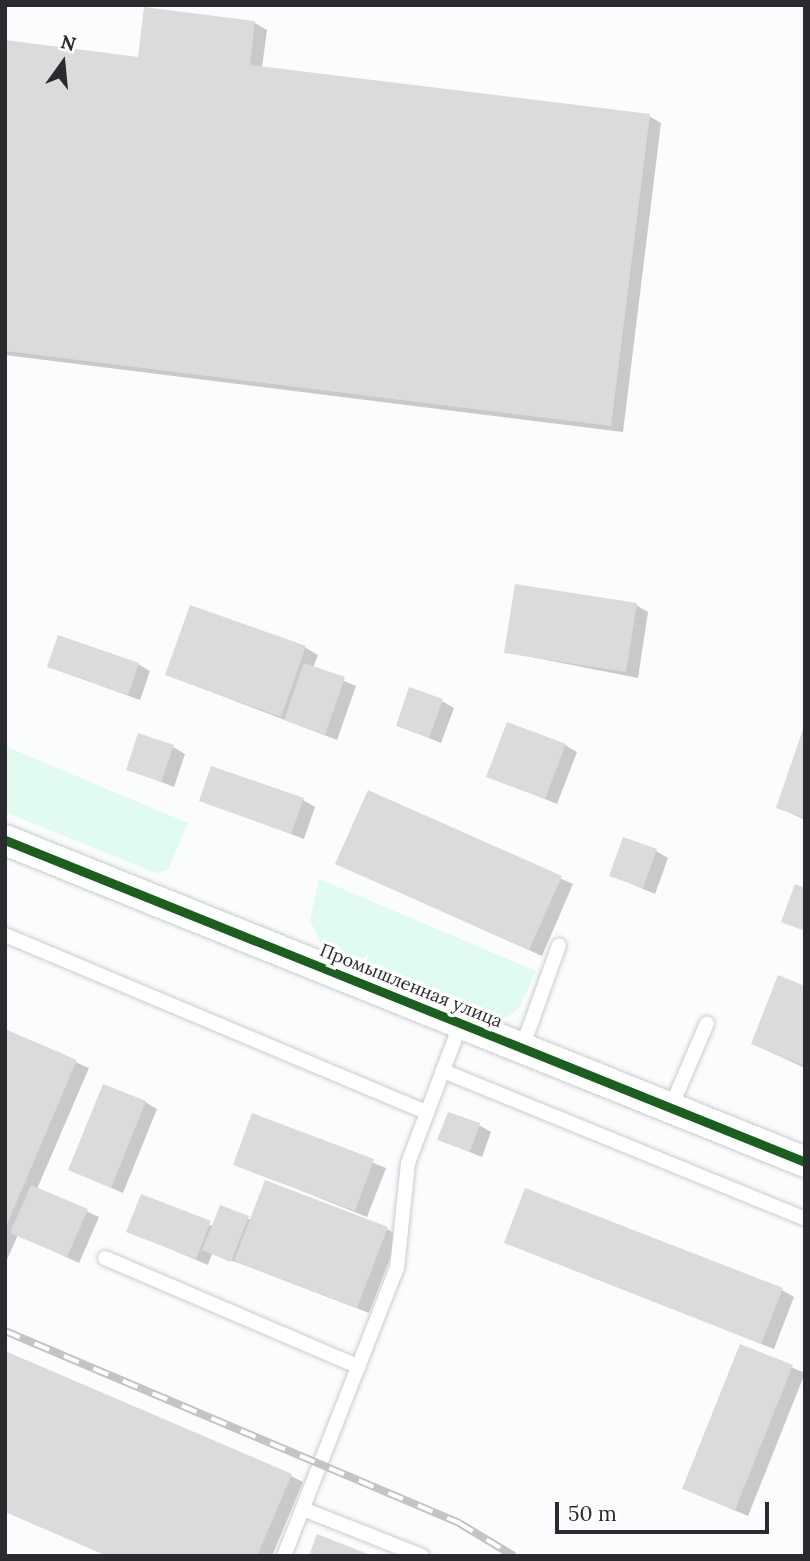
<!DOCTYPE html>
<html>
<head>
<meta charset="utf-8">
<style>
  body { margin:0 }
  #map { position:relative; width:810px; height:1561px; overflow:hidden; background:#fbfcfe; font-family:Lora,serif }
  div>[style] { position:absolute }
  .green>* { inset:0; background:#e1fbf0 }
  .shadow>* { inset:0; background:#0003 }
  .building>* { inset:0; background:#dcdadb }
  .roads { filter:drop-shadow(0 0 2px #cbccce) drop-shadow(0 0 2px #cbccce) }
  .lane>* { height:14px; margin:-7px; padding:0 7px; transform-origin:7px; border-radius:7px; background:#feffff }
  .street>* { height:30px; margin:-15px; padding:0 15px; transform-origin:15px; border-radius:15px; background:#feffff }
  .rail>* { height:8px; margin-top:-4px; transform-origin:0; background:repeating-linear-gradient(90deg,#fff 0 16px,#c4c4c4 0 32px); box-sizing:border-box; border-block:2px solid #c4c4c4 }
  .cycleway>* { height:9px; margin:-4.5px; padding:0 4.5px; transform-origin:4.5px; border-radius:4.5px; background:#1b5e20 }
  span { translate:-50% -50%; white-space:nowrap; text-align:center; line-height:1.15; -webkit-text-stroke:7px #fff; paint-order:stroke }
  .street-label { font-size:18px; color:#2a2b2e }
  .frame { position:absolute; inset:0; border:7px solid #2a2b2e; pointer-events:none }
  .north { position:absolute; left:28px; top:28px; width:70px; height:70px; -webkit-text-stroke:5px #fff; paint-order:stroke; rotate:15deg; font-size:19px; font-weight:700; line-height:28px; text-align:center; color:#2a2b2e }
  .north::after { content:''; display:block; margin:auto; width:24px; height:32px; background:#2a2b2e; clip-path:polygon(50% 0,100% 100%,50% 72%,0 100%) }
  .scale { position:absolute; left:555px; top:1502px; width:214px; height:32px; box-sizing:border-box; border:4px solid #2a2b2e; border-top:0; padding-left:9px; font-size:21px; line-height:24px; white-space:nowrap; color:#2a2b2e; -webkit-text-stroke:5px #fff; paint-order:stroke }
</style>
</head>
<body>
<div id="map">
  <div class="green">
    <i style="clip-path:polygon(5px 746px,188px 823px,168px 870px,156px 873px,5px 812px)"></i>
    <i style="clip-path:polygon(319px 879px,536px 971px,519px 1008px,506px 1018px,321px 944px,310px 920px)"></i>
  </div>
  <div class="shadow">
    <i style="clip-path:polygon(255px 23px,267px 30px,262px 68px,649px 116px,661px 123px,623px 432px,5px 355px,5px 42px,140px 59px)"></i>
    <i style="clip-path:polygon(636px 605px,648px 612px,638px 678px,506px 652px)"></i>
    <i style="clip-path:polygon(191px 608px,306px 648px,318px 655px,313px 668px,356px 686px,337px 740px,167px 675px)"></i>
    <i style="clip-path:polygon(138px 664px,150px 671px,140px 700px,49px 667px)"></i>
    <i style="clip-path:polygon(442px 701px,454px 708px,441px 743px,398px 725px)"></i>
    <i style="clip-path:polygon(805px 730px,805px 820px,778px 807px)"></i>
    <i style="clip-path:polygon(565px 745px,577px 752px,557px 804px,489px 776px)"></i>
    <i style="clip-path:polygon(173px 747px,185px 754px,174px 787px,128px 769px)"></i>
    <i style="clip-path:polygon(369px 793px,573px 884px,542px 956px,337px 864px)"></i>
    <i style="clip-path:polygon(201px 800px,303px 800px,315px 807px,304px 839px)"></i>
    <i style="clip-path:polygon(656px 851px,668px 858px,655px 894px,611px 875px)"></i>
    <i style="clip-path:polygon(805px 988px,805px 1068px,753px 1044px)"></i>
    <i style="clip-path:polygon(5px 1031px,89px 1068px,37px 1189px,99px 1217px,79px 1263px,18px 1235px,5px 1264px)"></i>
    <i style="clip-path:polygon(145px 1102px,157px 1109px,123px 1193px,71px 1170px)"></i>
    <i style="clip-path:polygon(253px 1115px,386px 1168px,367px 1217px,235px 1164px)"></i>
    <i style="clip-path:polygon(479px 1125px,491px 1132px,482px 1157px,440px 1140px)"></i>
    <i style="clip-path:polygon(221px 1207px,251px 1220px,387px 1229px,399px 1236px,369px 1313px,244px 1265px,212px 1254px,208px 1265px,128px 1231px,214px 1225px)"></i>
    <i style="clip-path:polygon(506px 1242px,782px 1290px,794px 1297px,774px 1349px)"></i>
    <i style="clip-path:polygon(741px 1346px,805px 1373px,748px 1516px,684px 1489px)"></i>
    <i style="clip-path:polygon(291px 1476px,303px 1482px,272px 1556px,111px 1556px)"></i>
  </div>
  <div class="building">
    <i style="clip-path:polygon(144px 7px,255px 21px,250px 65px,650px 114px,611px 426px,5px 351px,5px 40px,138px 57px)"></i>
    <i style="clip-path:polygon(515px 584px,637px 603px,626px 672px,504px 653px)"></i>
    <i style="clip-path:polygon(190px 605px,306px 646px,281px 717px,165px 675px)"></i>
    <i style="clip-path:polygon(58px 635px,139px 663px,128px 695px,47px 667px)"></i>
    <i style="clip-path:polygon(304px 663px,345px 677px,325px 735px,284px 720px)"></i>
    <i style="clip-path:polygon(409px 687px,443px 699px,429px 738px,396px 726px)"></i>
    <i style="clip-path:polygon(507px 722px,566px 744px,545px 799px,486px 777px)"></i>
    <i style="clip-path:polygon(804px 726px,805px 726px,805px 818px,776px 808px)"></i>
    <i style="clip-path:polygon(138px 733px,174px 745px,161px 782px,126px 770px)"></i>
    <i style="clip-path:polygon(211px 766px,304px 798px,291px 834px,199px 801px)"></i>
    <i style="clip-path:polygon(368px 790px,562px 876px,529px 950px,335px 864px)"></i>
    <i style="clip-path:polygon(623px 837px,657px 849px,643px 888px,609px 876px)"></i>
    <i style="clip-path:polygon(795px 884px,805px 888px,805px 931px,781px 922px)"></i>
    <i style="clip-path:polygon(778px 975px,805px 986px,805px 1066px,751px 1044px)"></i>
    <i style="clip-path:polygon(5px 1029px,77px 1060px,5px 1229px)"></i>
    <i style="clip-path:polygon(103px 1084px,146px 1101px,111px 1188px,68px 1170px)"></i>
    <i style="clip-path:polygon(448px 1112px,480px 1123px,470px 1152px,437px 1140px)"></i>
    <i style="clip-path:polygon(252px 1113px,374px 1159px,355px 1211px,233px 1165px)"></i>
    <i style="clip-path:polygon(265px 1180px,388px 1227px,357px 1308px,234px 1261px)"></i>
    <i style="clip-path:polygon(31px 1185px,88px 1209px,67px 1257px,10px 1233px)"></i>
    <i style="clip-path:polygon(525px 1188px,783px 1288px,761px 1344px,504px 1243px)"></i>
    <i style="clip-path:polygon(141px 1194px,211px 1221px,196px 1259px,126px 1232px)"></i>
    <i style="clip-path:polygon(220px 1205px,249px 1216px,231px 1262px,202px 1250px)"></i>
    <i style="clip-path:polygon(740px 1344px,793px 1365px,735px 1510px,682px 1489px)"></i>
    <i style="clip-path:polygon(5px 1351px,292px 1474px,257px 1556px,107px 1556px,5px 1512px)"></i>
    <i style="clip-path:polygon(317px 1534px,373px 1556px,309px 1556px)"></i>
  </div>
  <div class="roads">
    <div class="lane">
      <i style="left:5px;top:935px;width:458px;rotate:22.8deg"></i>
      <i style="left:522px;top:1048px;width:109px;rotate:-70.2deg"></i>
      <i style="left:443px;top:1071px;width:391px;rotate:22.2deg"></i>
      <i style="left:671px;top:1107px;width:91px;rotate:-66.8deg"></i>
      <i style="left:105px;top:1258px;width:276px;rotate:23.2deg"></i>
      <i style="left:303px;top:1509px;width:128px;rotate:21.6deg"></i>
      <i style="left:284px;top:1556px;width:309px;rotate:-68.6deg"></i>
      <i style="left:397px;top:1268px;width:106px;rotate:-84deg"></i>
      <i style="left:408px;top:1163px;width:150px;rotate:-69.3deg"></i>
    </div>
    <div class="street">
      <i style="left:5px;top:840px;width:862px;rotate:21.92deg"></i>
    </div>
  </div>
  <div class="rail">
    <i style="left:5px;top:1331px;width:493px;rotate:22.9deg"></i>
    <i style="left:459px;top:1523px;width:64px;rotate:31deg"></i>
  </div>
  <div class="cycleway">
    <i style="left:5px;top:840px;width:862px;rotate:21.92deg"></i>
  </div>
  <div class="street-label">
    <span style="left:411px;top:986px;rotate:22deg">Промышленная улица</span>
  </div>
  <div class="frame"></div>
  <div class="north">N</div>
  <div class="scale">50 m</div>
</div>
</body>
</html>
